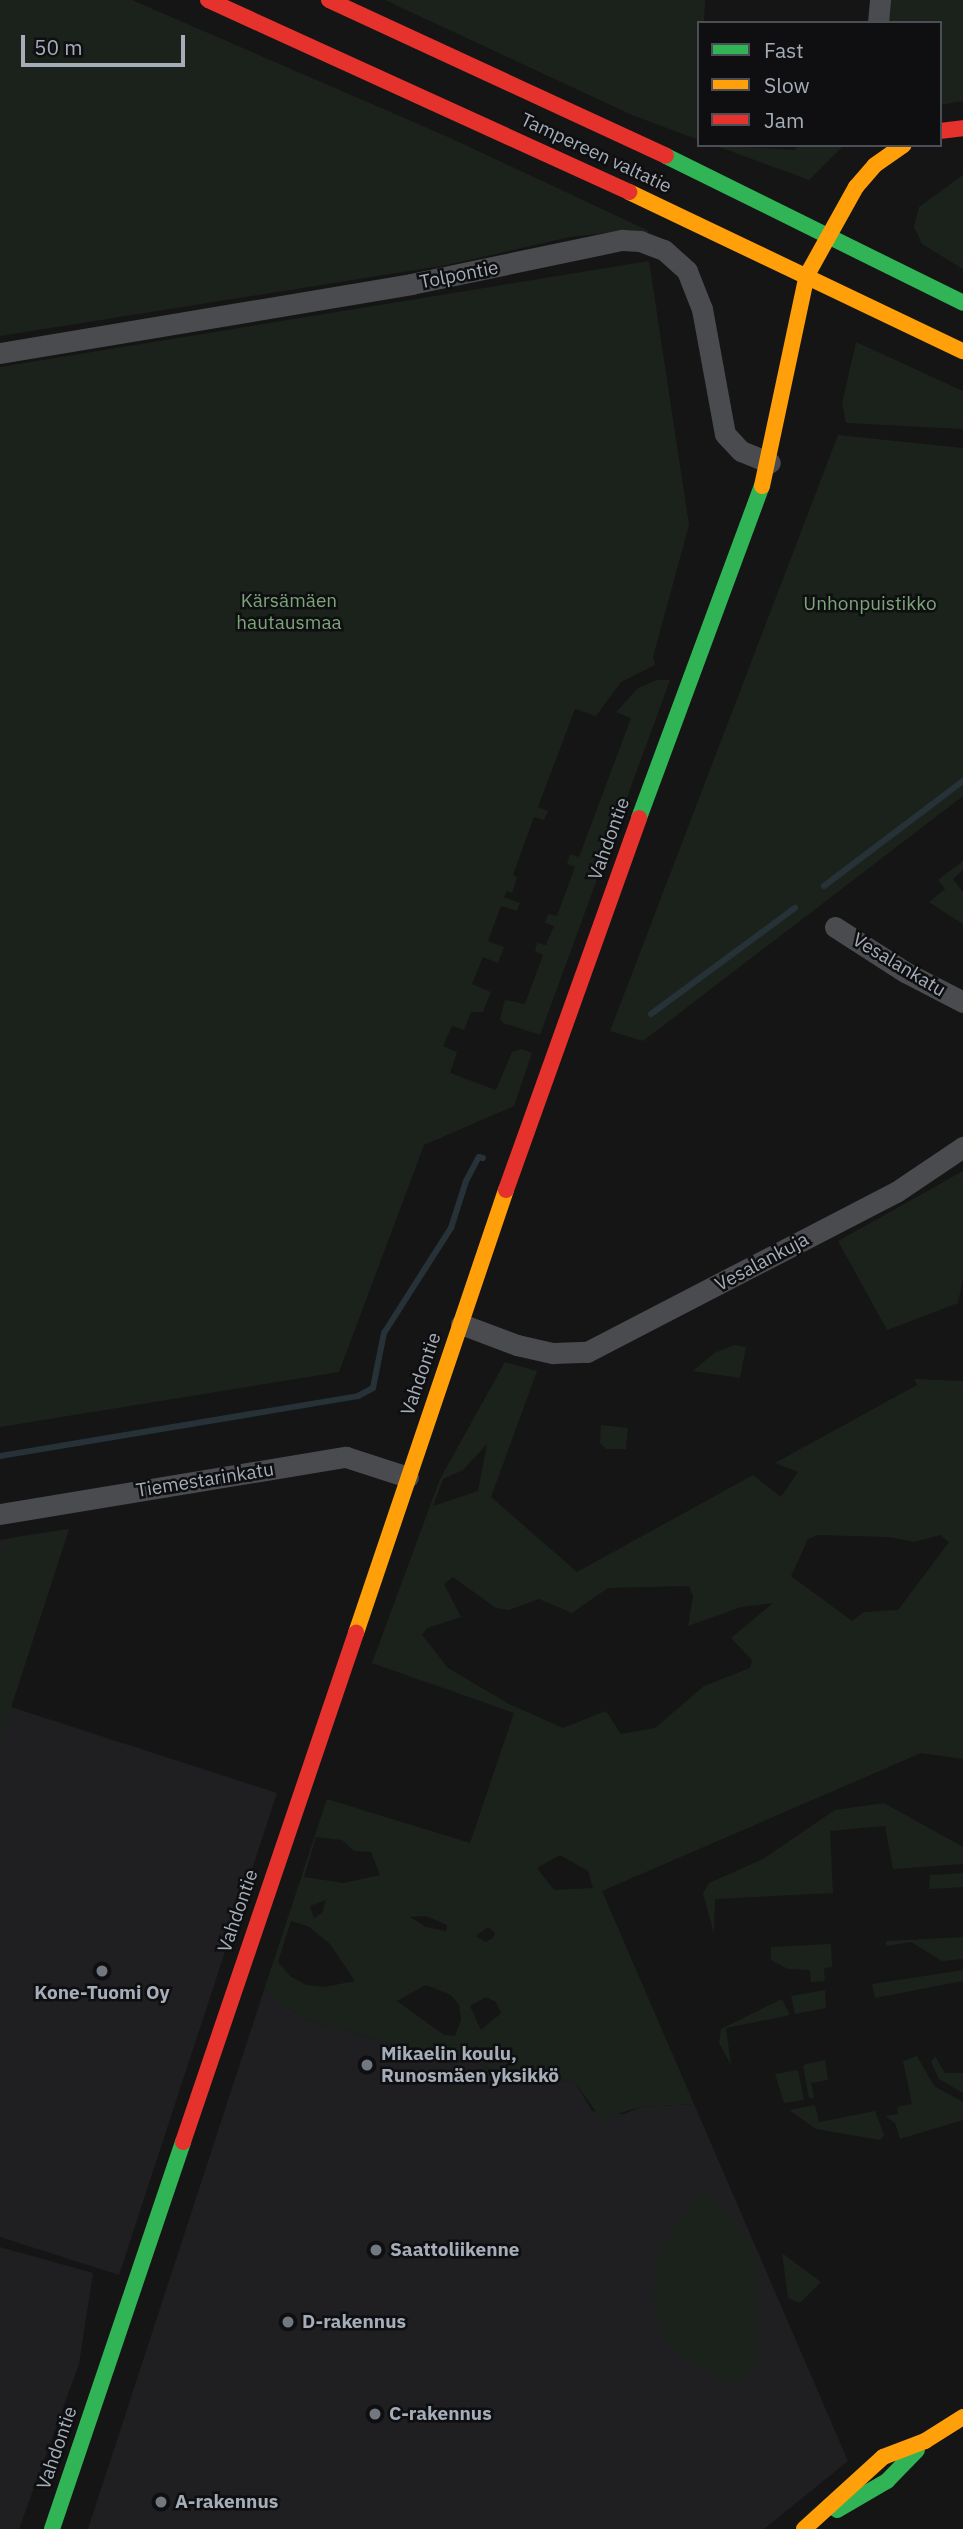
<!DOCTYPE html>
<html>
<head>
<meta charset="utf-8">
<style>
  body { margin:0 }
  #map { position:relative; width:963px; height:2529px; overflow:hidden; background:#151515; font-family:"IBM Plex Sans",sans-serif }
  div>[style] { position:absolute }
  .built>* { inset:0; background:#1f1f21 }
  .green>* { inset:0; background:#1b221b }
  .stream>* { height:6px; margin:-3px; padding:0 3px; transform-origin:3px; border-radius:3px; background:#273238 }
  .street>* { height:21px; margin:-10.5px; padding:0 10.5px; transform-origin:10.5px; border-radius:10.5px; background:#494b4e }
  .fast>* { height:16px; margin:-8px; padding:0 8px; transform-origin:8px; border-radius:8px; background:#30b455 }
  .slow>* { height:16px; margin:-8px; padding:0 8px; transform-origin:8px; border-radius:8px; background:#ff9f0a }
  .jam>* { height:16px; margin:-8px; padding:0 8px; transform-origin:8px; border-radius:8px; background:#e5322d }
  .dots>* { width:19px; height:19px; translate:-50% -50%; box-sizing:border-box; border:4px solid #0f0f11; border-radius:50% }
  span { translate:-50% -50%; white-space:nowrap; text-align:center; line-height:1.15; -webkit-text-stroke:5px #0f0f11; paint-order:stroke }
  .street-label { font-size:19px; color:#a4adb8 }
  .park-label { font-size:19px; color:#7ca579 }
  .poi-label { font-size:19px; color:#a4adb8; font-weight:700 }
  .left { translate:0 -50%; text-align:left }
  .legend { position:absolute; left:697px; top:21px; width:245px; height:126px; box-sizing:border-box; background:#0f0f11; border:2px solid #4b4e54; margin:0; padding:9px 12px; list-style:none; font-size:21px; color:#a4adb8 }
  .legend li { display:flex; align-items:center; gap:14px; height:35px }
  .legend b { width:35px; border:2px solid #4b4e54 }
  .scale { position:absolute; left:21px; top:35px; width:164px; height:32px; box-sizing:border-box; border:4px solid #a4adb8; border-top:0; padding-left:9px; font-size:21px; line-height:24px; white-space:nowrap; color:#a4adb8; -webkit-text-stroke:5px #0f0f11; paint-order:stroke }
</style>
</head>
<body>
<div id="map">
  <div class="built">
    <i style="clip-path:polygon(69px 1529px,11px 1707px,277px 1793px,119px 2275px,0 2237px,0 1540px)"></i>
    <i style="clip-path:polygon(264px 1990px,302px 2018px,450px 2061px,455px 2054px,503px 2074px,575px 2082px,592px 2111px,624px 2114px,640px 2107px,694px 2104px,848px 2461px,764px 2529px,88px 2529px)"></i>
    <i style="clip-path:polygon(0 2247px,93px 2273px,79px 2364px,19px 2529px,0 2529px)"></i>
  </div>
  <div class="green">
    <i style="clip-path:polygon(0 0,132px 0,448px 137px,649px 231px,646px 235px,623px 231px,570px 237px,447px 265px,0 336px)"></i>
    <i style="clip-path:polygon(385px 0,705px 0,704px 23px,699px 23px,699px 140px,632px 115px)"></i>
    <i style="clip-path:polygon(888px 0,963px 0,963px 101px,940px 105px,940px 23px,888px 23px)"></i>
    <i style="clip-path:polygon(714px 145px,794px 150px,801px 145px,844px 145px,809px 180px)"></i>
    <i style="clip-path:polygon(963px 175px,963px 269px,922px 244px,914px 227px,919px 207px)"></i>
    <i style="clip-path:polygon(649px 261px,689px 525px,653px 657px,655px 665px,621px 682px,596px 716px,575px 709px,538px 807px,548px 811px,544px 820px,534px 817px,513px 875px,517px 877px,512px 893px,507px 891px,504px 897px,520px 903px,517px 911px,501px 906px,488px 941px,504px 947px,498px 963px,483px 957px,472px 984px,491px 992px,483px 1012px,471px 1012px,464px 1030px,452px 1026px,443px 1046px,457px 1052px,450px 1073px,496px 1090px,512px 1052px,522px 1049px,532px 1053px,514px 1106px,424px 1145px,339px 1372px,0 1427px,0 367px)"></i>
    <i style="clip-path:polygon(856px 342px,963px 391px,963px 429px,846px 423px,842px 403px)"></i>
    <i style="clip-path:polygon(838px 435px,963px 448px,963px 796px,643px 1041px,610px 1031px)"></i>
    <i style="clip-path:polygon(657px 680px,670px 680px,540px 1035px,503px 1023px,500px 1019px,505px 1000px,525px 1004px,543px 955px,535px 951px,537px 943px,546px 945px,554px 926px,545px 923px,548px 914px,557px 916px,575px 867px,567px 864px,570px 854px,579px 857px,631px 718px,616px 712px,638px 688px)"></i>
    <i style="clip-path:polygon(963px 861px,963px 870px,953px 879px,963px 892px,963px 924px,929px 902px,945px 889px,938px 880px)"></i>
    <i style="clip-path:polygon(963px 1171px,963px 1278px,958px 1303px,887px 1330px,838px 1241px)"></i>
    <i style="clip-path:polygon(735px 1345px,746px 1347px,740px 1378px,693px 1371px,714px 1353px)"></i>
    <i style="clip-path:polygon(evenodd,505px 1362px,537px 1371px,491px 1497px,577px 1572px,753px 1475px,781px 1497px,798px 1472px,775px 1463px,917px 1385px,914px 1379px,963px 1381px,963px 1759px,921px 1753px,602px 1891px,694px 2104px,640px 2107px,601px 2119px,575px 2082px,503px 2074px,456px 2054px,450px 2061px,302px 2018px,264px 1990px,327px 1799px,470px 1843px,514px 1713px,372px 1663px,440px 1479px,505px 1362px,487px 1444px,478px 1491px,433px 1506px,443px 1479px,463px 1470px,487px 1444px,505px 1362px,818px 1535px,889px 1537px,914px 1542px,940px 1535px,949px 1542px,898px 1610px,864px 1612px,852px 1621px,791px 1576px,808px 1539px,818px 1535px,505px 1362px,453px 1577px,496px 1608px,509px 1610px,539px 1599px,572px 1613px,608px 1588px,689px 1586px,693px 1596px,688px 1626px,741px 1607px,773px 1603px,731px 1638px,752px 1660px,750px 1668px,704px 1686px,655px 1728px,621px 1734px,606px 1711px,563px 1728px,509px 1704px,448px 1668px,422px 1635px,427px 1628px,461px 1617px,444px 1584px,453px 1577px,505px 1362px,316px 1837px,342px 1840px,354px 1851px,371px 1852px,380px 1875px,344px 1883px,304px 1877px,316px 1837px,505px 1362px,560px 1855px,588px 1871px,593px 1888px,554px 1890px,537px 1868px,560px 1855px,505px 1362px,326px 1900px,322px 1913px,314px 1918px,310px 1906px,326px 1900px,505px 1362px,426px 1916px,447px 1925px,446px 1931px,426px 1927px,410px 1917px,426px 1916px,505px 1362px,291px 1921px,308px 1926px,330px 1944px,355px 1981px,324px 1987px,306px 1985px,290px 1976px,278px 1962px,291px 1921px,505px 1362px,488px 1927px,495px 1933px,492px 1939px,485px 1942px,476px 1936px,488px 1927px,505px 1362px,426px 1985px,451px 1995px,459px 2005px,461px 2020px,455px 2036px,444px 2035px,397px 2001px,426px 1985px,505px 1362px,486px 1997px,496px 2002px,501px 2013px,481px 2030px,470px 2006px,486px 1997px)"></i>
    <i style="clip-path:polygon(601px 1425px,628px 1428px,626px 1449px,606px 1449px,600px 1443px)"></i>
    <i style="clip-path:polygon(69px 1529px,11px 1707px,0 1742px,0 1560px,10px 1538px)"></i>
    <i style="clip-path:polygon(884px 1803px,963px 1847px,963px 1864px,893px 1869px,885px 1826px,830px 1831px,833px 1893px,715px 1899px,714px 1934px,703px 1893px,709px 1883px,763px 1859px,835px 1810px)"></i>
    <i style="clip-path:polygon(963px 1873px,963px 1887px,929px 1889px,930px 1875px)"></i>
    <i style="clip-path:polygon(963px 1937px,963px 1959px,942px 1961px,911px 1942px,886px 1946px,886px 1941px)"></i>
    <i style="clip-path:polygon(831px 1944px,832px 1967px,824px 1968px,825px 1981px,811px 1982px,810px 1970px,788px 1969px,771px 1960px,771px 1947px)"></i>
    <i style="clip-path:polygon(963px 1970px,963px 1981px,875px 1998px,872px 1984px)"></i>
    <i style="clip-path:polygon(825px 1990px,826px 2008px,795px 2014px,791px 1996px)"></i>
    <i style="clip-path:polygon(782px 1999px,790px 2015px,726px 2028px,731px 2065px,719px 2043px,721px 2029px)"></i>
    <i style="clip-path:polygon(917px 2056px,934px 2086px,963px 2102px,963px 2120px,900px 2139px,895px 2123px,885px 2116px,898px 2114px,897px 2107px,912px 2104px,903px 2061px)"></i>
    <i style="clip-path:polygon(935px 2056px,945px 2073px,963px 2073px,963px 2093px,939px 2079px,931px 2062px)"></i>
    <i style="clip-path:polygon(825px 2060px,828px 2080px,811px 2083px,814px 2098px,809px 2098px,803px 2065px)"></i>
    <i style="clip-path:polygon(798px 2070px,804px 2100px,784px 2103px,775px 2074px)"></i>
    <i style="clip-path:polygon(815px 2105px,819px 2122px,875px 2111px,884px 2135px,880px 2140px,816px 2129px,789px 2110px)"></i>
    <i style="clip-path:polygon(709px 2193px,747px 2238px,759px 2266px,757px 2370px,736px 2383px,719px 2378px,683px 2357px,665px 2338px,652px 2295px,657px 2264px,668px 2239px,699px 2195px)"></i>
    <i style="clip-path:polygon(782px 2253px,821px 2282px,800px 2303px,788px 2298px)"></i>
  </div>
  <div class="stream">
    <i style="left:824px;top:886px;width:174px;rotate:-37.1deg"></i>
    <i style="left:651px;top:1014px;width:179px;rotate:-36.4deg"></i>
    <i style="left:0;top:1456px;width:363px;rotate:-9.5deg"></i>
    <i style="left:358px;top:1396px;width:17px;rotate:-28deg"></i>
    <i style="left:373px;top:1388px;width:56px;rotate:-78.7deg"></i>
    <i style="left:384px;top:1333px;width:125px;rotate:-57.5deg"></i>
    <i style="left:451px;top:1228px;width:49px;rotate:-72.3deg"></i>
    <i style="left:466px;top:1181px;width:27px;rotate:-62deg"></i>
    <i style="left:479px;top:1157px;width:4px;rotate:14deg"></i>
  </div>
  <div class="street">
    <i style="left:878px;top:23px;width:23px;rotate:-85deg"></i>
    <i style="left:0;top:353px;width:417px;rotate:-9.5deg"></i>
    <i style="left:411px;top:284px;width:216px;rotate:-11.8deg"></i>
    <i style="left:622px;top:240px;width:18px;rotate:3deg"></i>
    <i style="left:640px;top:241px;width:26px;rotate:21deg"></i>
    <i style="left:664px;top:250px;width:31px;rotate:42deg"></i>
    <i style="left:687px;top:271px;width:41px;rotate:68.5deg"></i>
    <i style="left:702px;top:309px;width:127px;rotate:79.6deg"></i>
    <i style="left:725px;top:434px;width:23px;rotate:47deg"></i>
    <i style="left:741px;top:451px;width:31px;rotate:22deg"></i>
    <i style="left:835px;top:927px;width:83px;rotate:32.7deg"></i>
    <i style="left:905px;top:972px;width:65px;rotate:27.3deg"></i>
    <i style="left:461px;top:1324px;width:60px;rotate:20.6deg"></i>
    <i style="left:517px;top:1345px;width:37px;rotate:13deg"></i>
    <i style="left:553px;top:1353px;width:34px;rotate:-2deg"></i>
    <i style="left:587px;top:1352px;width:348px;rotate:-27.4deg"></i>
    <i style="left:896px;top:1192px;width:81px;rotate:-33.9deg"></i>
    <i style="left:0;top:1514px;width:351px;rotate:-9.4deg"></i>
    <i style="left:346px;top:1457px;width:65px;rotate:17.9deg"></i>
  </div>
  <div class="fast">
    <i style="left:666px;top:156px;width:331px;rotate:26.3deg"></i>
    <i style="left:639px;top:818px;width:354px;rotate:-69.7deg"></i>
    <i style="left:837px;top:2510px;width:58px;rotate:-30.1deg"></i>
    <i style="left:887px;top:2481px;width:43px;rotate:-45.9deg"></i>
    <i style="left:52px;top:2529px;width:409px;rotate:-71.3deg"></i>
  </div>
  <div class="slow">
    <i style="left:629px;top:192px;width:370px;rotate:25.5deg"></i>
    <i style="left:762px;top:486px;width:216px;rotate:-78deg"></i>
    <i style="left:807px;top:275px;width:101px;rotate:-60.9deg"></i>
    <i style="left:856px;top:187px;width:29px;rotate:-49deg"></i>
    <i style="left:875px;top:165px;width:35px;rotate:-35deg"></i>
    <i style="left:356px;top:1633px;width:468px;rotate:-71.3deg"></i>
    <i style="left:804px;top:2529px;width:107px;rotate:-42.3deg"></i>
    <i style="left:883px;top:2457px;width:45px;rotate:-20.9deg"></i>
    <i style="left:925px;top:2441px;width:45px;rotate:-32.3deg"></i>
  </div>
  <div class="jam">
    <i style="left:208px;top:0;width:463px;rotate:24.5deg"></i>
    <i style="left:329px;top:0;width:371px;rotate:24.8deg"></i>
    <i style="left:940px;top:131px;width:23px;rotate:-7deg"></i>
    <i style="left:506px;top:1190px;width:395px;rotate:-70.3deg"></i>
    <i style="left:183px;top:2142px;width:538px;rotate:-71.23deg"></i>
  </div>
  <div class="dots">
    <i style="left:102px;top:1971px;background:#72787f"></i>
    <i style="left:367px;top:2065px;background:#72787f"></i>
    <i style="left:376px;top:2250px;background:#72787f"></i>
    <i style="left:288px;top:2322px;background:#72787f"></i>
    <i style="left:375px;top:2414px;background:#72787f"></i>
    <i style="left:161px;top:2502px;background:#72787f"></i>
  </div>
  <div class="street-label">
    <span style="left:596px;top:153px;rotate:25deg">Tampereen valtatie</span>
    <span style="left:459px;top:275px;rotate:-11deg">Tolpontie</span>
    <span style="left:609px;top:839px;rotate:-70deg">Vahdontie</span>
    <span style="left:899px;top:965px;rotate:31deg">Vesalankatu</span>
    <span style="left:762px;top:1262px;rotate:-28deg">Vesalankuja</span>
    <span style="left:421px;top:1374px;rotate:-71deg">Vahdontie</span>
    <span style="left:205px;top:1480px;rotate:-9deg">Tiemestarinkatu</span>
    <span style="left:238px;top:1911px;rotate:-71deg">Vahdontie</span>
    <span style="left:57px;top:2448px;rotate:-71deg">Vahdontie</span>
  </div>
  <div class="park-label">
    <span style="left:289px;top:612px">Kärsämäen<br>hautausmaa</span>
    <span style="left:870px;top:604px">Unhonpuistikko</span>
  </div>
  <div class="poi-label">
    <span style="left:102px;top:1993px">Kone-Tuomi Oy</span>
    <span class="left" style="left:381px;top:2065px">Mikaelin koulu,<br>Runosmäen yksikkö</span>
    <span class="left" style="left:390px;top:2250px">Saattoliikenne</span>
    <span class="left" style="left:302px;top:2322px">D-rakennus</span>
    <span class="left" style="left:389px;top:2414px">C-rakennus</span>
    <span class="left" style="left:175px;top:2502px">A-rakennus</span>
  </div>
  <ul class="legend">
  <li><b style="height:9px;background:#30b455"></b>Fast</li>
  <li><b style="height:9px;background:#ff9f0a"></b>Slow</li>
  <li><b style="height:9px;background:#e5322d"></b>Jam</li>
  </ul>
  <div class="scale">50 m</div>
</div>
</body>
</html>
